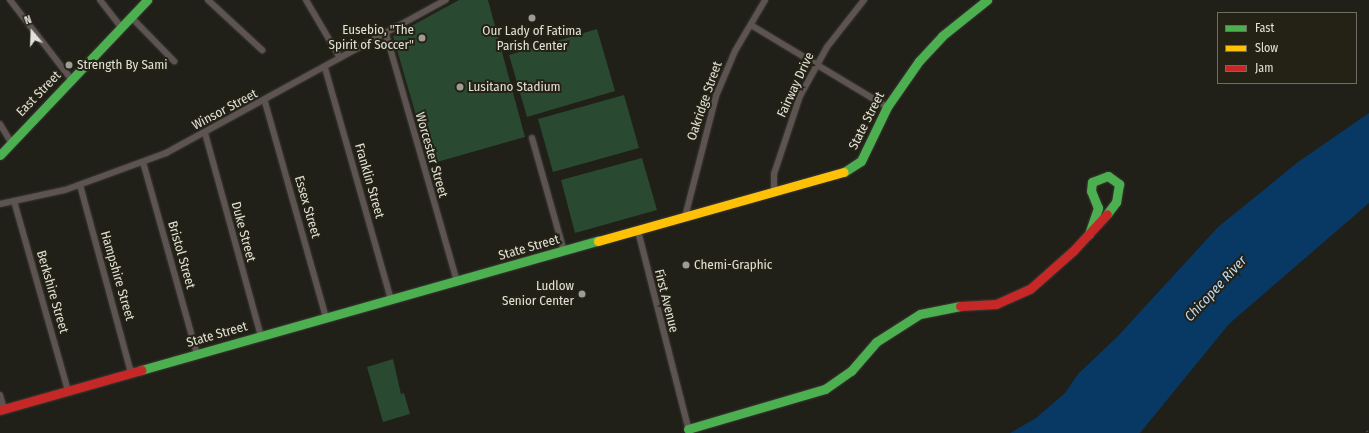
<!DOCTYPE html>
<html>
<head>
<meta charset="utf-8">
<style>
  body { margin:0 }
  #map { position:relative; width:1369px; height:433px; overflow:hidden; background:#201f18; font-family:"Fira Sans Condensed",sans-serif }
  div>[style] { position:absolute }
  .green>* { inset:0; background:#2a4931 }
  .water>* { inset:0; background:#083864 }
  .roads { filter:drop-shadow(0 0 1px #3a3934) drop-shadow(0 0 1px #3a3934) }
  .street>* { height:6px; margin:-3px; padding:0 3px; transform-origin:3px; border-radius:3px; background:#5d5351 }
  .fast>* { height:9px; margin:-4.5px; padding:0 4.5px; transform-origin:4.5px; border-radius:4.5px; background:#4caf50 }
  .slow>* { height:9px; margin:-4.5px; padding:0 4.5px; transform-origin:4.5px; border-radius:4.5px; background:#ffc107 }
  .jam>* { height:9px; margin:-4.5px; padding:0 4.5px; transform-origin:4.5px; border-radius:4.5px; background:#c62828 }
  .rail>* { height:3.5px; margin-top:-1.75px; transform-origin:0; background:repeating-linear-gradient(90deg,#242215 0 6px,#625c59 0 12px); box-sizing:border-box; border-block:1px solid #625c59 }
  .dots>* { width:11px; height:11px; translate:-50% -50%; box-sizing:border-box; border:2px solid #242215; border-radius:50% }
  span { translate:-50% -50%; white-space:nowrap; text-align:center; line-height:1.15; -webkit-text-stroke:4px #242215; paint-order:stroke }
  .poi-label { font-size:13px; color:#e2e1d8 }
  .right { translate:-100% -50%; text-align:right }
  .left { translate:0 -50%; text-align:left }
  .street-label { font-size:13px; color:#e2e1d8 }
  .water-label { font-size:14px; color:#bdd8f6; font-style:italic }
  .legend { position:absolute; left:1217px; top:12px; width:140px; height:72px; box-sizing:border-box; background:#242215; border:1px solid #706e63; margin:0; padding:5px 7px; list-style:none; font-size:12px; color:#e2e1d8 }
  .legend li { display:flex; align-items:center; gap:8px; height:20px }
  .legend b { width:20px; border:1px solid #706e63 }
  .north { position:absolute; left:12px; top:12px; width:40px; height:40px; -webkit-text-stroke:3px #242215; paint-order:stroke; rotate:341deg; font-size:11px; font-weight:700; line-height:16px; text-align:center; color:#e2e1d8 }
  .north::after { content:''; display:block; margin:auto; width:14px; height:18px; background:#e2e1d8; clip-path:polygon(50% 0,100% 100%,50% 72%,0 100%) }
</style>
</head>
<body>
<div id="map">
  <div class="green">
    <i style="clip-path:polygon(459px 0,488px 0,525px 137px,430px 164px,393px 36px)"></i>
    <i style="clip-path:polygon(597px 29px,615px 91px,527px 117px,509px 55px)"></i>
    <i style="clip-path:polygon(624px 95px,639px 148px,553px 172px,538px 119px)"></i>
    <i style="clip-path:polygon(642px 158px,657px 210px,575px 233px,561px 180px)"></i>
    <i style="clip-path:polygon(393px 359px,401px 394px,404px 393px,410px 414px,383px 422px,367px 367px)"></i>
  </div>
  <div class="water">
    <i style="clip-path:polygon(1369px 113px,1369px 203px,1229px 324px,1140px 433px,1010px 433px,1036px 418px,1065px 393px,1078px 374px,1118px 336px,1218px 227px,1298px 162px)"></i>
  </div>
  <div class="roads">
    <div class="street">
      <i style="left:10px;top:0;width:100px;rotate:52.3deg"></i>
      <i style="left:100px;top:0;width:34px;rotate:52deg"></i>
      <i style="left:208px;top:0;width:74px;rotate:42.8deg"></i>
      <i style="left:306px;top:0;width:67px;rotate:59.6deg"></i>
      <i style="left:131px;top:17px;width:62px;rotate:45.7deg"></i>
      <i style="left:751px;top:25px;width:159px;rotate:31.1deg"></i>
      <i style="left:386px;top:34px;width:257px;rotate:74deg"></i>
      <i style="left:325px;top:68px;width:241px;rotate:74.1deg"></i>
      <i style="left:265px;top:102px;width:224px;rotate:74.2deg"></i>
      <i style="left:0;top:124px;width:21px;rotate:59deg"></i>
      <i style="left:205px;top:133px;width:211px;rotate:74.6deg"></i>
      <i style="left:532px;top:138px;width:117px;rotate:74.2deg"></i>
      <i style="left:143px;top:162px;width:199px;rotate:74.3deg"></i>
      <i style="left:80px;top:185px;width:195px;rotate:74.8deg"></i>
      <i style="left:774px;top:190px;width:16px;rotate:-90deg"></i>
      <i style="left:774px;top:174px;width:82px;rotate:-71.6deg"></i>
      <i style="left:800px;top:96px;width:56px;rotate:-61.1deg"></i>
      <i style="left:827px;top:47px;width:60px;rotate:-51.8deg"></i>
      <i style="left:14px;top:201px;width:197px;rotate:74.1deg"></i>
      <i style="left:0;top:204px;width:66px;rotate:-12.2deg"></i>
      <i style="left:65px;top:190px;width:108px;rotate:-20.1deg"></i>
      <i style="left:166px;top:153px;width:319px;rotate:-28.7deg"></i>
      <i style="left:685px;top:217px;width:125px;rotate:-75.6deg"></i>
      <i style="left:716px;top:96px;width:49px;rotate:-67.1deg"></i>
      <i style="left:735px;top:51px;width:59px;rotate:-59.5deg"></i>
      <i style="left:638px;top:231px;width:206px;rotate:75.7deg"></i>
      <i style="left:0;top:395px;width:15px;rotate:74deg"></i>
    </div>
    <div class="fast">
      <i style="left:0;top:155px;width:214px;rotate:-46.5deg"></i>
      <i style="left:844px;top:172px;width:20px;rotate:-33deg"></i>
      <i style="left:861px;top:161px;width:60px;rotate:-64.3deg"></i>
      <i style="left:887px;top:107px;width:56px;rotate:-55.2deg"></i>
      <i style="left:919px;top:61px;width:34px;rotate:-47deg"></i>
      <i style="left:942px;top:36px;width:58px;rotate:-38.7deg"></i>
      <i style="left:1089px;top:234px;width:28px;rotate:-71deg"></i>
      <i style="left:1098px;top:208px;width:18px;rotate:-112deg"></i>
      <i style="left:1091px;top:191px;width:9px;rotate:-84deg"></i>
      <i style="left:1092px;top:182px;width:17px;rotate:-21deg"></i>
      <i style="left:1108px;top:176px;width:14px;rotate:36deg"></i>
      <i style="left:1119px;top:184px;width:18px;rotate:99deg"></i>
      <i style="left:1116px;top:202px;width:15px;rotate:127deg"></i>
      <i style="left:141px;top:370px;width:475px;rotate:-15.8deg"></i>
      <i style="left:688px;top:429px;width:143px;rotate:-16.3deg"></i>
      <i style="left:825px;top:389px;width:32px;rotate:-35deg"></i>
      <i style="left:851px;top:371px;width:38px;rotate:-49deg"></i>
      <i style="left:876px;top:342px;width:52px;rotate:-32.5deg"></i>
      <i style="left:920px;top:314px;width:41px;rotate:-11.3deg"></i>
    </div>
    <div class="slow">
      <i style="left:598px;top:241px;width:255px;rotate:-15.7deg"></i>
    </div>
    <div class="jam">
      <i style="left:960px;top:306px;width:36px;rotate:-3deg"></i>
      <i style="left:996px;top:304px;width:37px;rotate:-24deg"></i>
      <i style="left:1030px;top:289px;width:57px;rotate:-41.5deg"></i>
      <i style="left:1073px;top:251px;width:50px;rotate:-47.4deg"></i>
      <i style="left:0;top:410px;width:147px;rotate:-15.8deg"></i>
    </div>
  </div>
  <div class="rail">
    <i style="left:1367px;top:433px;width:2px;rotate:-27deg"></i>
  </div>
  <div class="dots">
    <i style="left:532px;top:18px;background:#9e9d95"></i>
    <i style="left:422px;top:38px;background:#9e9d95"></i>
    <i style="left:69px;top:65px;background:#9e9d95"></i>
    <i style="left:460px;top:87px;background:#9e9d95"></i>
    <i style="left:686px;top:265px;background:#9e9d95"></i>
    <i style="left:582px;top:294px;background:#9e9d95"></i>
  </div>
  <div class="poi-label">
    <span class="right" style="left:414px;top:38px">Eusebio, "The<br>Spirit of Soccer"</span>
    <span style="left:532px;top:39px">Our Lady of Fatima<br>Parish Center</span>
    <span class="left" style="left:77px;top:65px">Strength By Sami</span>
    <span class="left" style="left:468px;top:87px">Lusitano Stadium</span>
    <span class="left" style="left:694px;top:265px">Chemi-Graphic</span>
    <span class="right" style="left:574px;top:294px">Ludlow<br>Senior Center</span>
  </div>
  <div class="street-label">
    <span style="left:796px;top:85px;rotate:-65deg">Fairway Drive</span>
    <span style="left:39px;top:94px;rotate:-46deg">East Street</span>
    <span style="left:705px;top:101px;rotate:-71deg">Oakridge Street</span>
    <span style="left:225px;top:110px;rotate:-28deg">Winsor Street</span>
    <span style="left:867px;top:121px;rotate:-63deg">State Street</span>
    <span style="left:431px;top:155px;rotate:74deg">Worcester Street</span>
    <span style="left:369px;top:181px;rotate:74deg">Franklin Street</span>
    <span style="left:307px;top:207px;rotate:74deg">Essex Street</span>
    <span style="left:243px;top:232px;rotate:75deg">Duke Street</span>
    <span style="left:529px;top:248px;rotate:-16deg">State Street</span>
    <span style="left:181px;top:255px;rotate:74deg">Bristol Street</span>
    <span style="left:117px;top:276px;rotate:74deg">Hampshire Street</span>
    <span style="left:52px;top:292px;rotate:74deg">Berkshire Street</span>
    <span style="left:666px;top:301px;rotate:76deg">First Avenue</span>
    <span style="left:217px;top:335px;rotate:-16deg">State Street</span>
  </div>
  <div class="water-label">
    <span style="left:1216px;top:289px;rotate:-47deg">Chicopee River</span>
  </div>
  <ul class="legend">
  <li><b style="height:5px;background:#4caf50"></b>Fast</li>
  <li><b style="height:5px;background:#ffc107"></b>Slow</li>
  <li><b style="height:5px;background:#c62828"></b>Jam</li>
  </ul>
  <div class="north">N</div>
</div>
</body>
</html>
